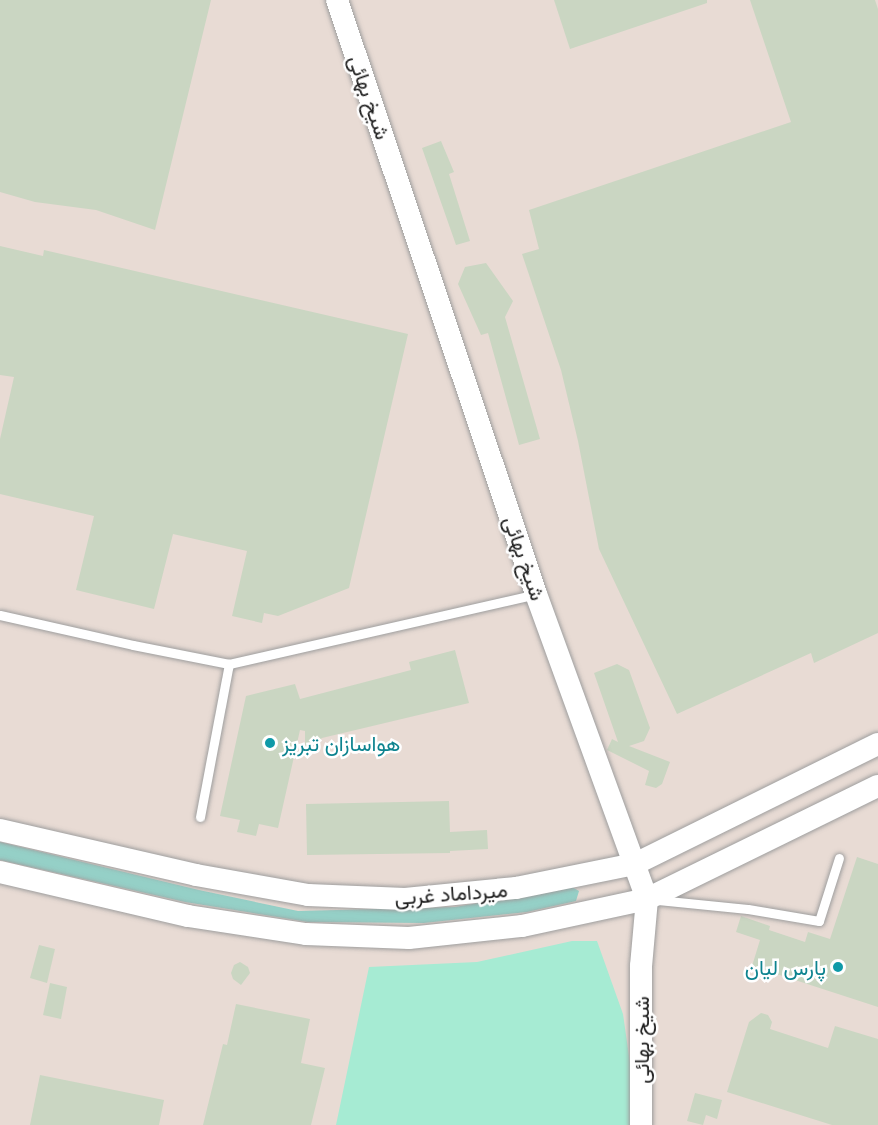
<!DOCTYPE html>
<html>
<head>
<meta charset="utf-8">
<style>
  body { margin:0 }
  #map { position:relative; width:878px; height:1125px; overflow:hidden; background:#e5efe2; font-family:"Open Sans",Vazirmatn,sans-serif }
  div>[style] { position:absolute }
  .industrial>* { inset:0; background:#e8dbd4 }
  .grass>* { inset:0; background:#a6ebd3 }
  .forest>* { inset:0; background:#95d0c7 }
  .building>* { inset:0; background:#cad6c2 }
  .roads { filter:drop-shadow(0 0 2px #9e9e9e) drop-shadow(0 0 2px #9e9e9e) }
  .service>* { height:9px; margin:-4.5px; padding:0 4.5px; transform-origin:4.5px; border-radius:4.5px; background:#fff }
  .tertiary>* { height:22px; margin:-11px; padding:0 11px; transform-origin:11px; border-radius:11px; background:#fff }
  .dots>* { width:16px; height:16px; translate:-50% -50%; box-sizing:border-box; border:3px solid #fff; border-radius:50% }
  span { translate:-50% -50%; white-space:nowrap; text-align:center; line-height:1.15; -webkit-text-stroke:5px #fff; paint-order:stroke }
  .street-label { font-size:21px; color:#1d1d1d }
  .culture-label { font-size:21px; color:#0d838f }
  .left { translate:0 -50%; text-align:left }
  .right { translate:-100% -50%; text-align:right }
</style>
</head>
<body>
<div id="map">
  <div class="industrial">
    <i style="clip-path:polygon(0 0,878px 0,878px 1125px,0 1125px)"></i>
  </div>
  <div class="grass">
    <i style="clip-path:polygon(572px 941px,597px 941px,623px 1014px,631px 1070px,631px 1125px,336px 1125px,369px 967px,477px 962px)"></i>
  </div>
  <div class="forest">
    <i style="clip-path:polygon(0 842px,199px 890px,298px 911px,455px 907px,572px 887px,579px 891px,576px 901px,527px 912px,424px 923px,308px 922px,185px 902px,0 860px)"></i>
  </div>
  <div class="building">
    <i style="clip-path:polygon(0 0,211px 0,155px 230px,96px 210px,35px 202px,0 192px)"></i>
    <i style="clip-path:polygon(554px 0,707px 0,707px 3px,570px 49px)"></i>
    <i style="clip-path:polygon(750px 0,875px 0,878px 9px,878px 633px,814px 663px,811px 653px,677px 714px,599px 549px,578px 441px,561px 370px,522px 254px,539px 249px,529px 210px,791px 122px)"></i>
    <i style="clip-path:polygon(441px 141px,454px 172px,449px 174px,470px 241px,456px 245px,422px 148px)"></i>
    <i style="clip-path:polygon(0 246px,43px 256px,44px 250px,408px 334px,349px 588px,278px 616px,264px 613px,262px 623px,232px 616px,247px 551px,173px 534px,154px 609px,76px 590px,94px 516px,0 494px,0 439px,14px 377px,0 375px)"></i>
    <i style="clip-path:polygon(486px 263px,513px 301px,505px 317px,540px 439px,519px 445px,488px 333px,481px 335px,458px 284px,465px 267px)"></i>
    <i style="clip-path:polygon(455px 650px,469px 703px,322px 738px,305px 753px,305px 731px,300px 730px,278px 828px,259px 824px,256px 836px,237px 832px,240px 820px,220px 816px,246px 696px,295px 684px,300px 699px,411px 670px,409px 662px)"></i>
    <i style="clip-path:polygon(617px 664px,629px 670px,650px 728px,644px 741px,629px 746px,670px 762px,662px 784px,656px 788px,645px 785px,649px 771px,607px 750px,612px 739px,618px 742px,594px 673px)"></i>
    <i style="clip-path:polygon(449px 801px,450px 832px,487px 830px,488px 849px,450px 851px,450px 853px,307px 855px,306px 804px)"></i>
    <i style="clip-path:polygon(857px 857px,878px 864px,878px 1007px,752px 966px,760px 940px,736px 932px,741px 916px,770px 926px,769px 930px,805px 942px,808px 932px,830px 939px)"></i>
    <i style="clip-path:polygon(39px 945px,55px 949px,47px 983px,30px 978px)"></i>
    <i style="clip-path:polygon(240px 962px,248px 967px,250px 973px,241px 985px,233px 979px,231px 973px,234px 965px)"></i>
    <i style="clip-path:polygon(50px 983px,67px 987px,61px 1019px,43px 1015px)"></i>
    <i style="clip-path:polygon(236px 1004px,310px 1019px,301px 1063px,325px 1068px,311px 1125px,203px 1125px,223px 1044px,227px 1045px)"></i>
    <i style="clip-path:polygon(761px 1013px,768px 1015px,772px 1022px,770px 1029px,828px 1048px,835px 1026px,878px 1039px,878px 1125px,832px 1125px,727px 1092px,749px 1022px)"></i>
    <i style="clip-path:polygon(40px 1075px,164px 1100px,159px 1125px,30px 1125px)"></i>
    <i style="clip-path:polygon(695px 1093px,722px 1100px,717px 1119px,706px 1115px,703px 1125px,687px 1121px)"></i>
  </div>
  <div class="roads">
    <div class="service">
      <i style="left:0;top:615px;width:136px;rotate:12.7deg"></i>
      <i style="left:133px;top:645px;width:98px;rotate:11.2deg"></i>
      <i style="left:229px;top:664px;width:315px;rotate:-12.8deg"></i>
      <i style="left:200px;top:817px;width:156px;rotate:-79.3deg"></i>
      <i style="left:658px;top:900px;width:90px;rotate:5.7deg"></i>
      <i style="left:748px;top:909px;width:72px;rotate:9.6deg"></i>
      <i style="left:819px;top:921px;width:66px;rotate:-72.4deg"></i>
    </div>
    <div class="tertiary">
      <i style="left:337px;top:0;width:626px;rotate:71.48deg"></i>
      <i style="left:536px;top:594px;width:325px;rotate:70deg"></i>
      <i style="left:647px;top:899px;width:67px;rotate:95.1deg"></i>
      <i style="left:641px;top:966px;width:159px;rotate:90deg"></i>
      <i style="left:0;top:830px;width:201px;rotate:12.9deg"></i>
      <i style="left:196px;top:875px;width:114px;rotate:10.1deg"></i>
      <i style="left:308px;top:895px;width:97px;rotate:2.4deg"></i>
      <i style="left:405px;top:899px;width:112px;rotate:-5.7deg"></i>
      <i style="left:516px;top:888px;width:121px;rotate:-11.4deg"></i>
      <i style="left:635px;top:864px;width:271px;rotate:-26.3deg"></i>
      <i style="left:0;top:872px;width:193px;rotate:13.2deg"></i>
      <i style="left:188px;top:916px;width:119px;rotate:8.7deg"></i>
      <i style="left:306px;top:934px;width:103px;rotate:2.2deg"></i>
      <i style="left:409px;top:938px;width:114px;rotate:-6.1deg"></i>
      <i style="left:522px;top:926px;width:128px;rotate:-12.2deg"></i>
      <i style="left:647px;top:899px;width:257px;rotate:-26.1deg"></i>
    </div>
  </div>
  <div class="dots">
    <i style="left:270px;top:743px;background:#0f9aa8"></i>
    <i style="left:838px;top:967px;background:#0f9aa8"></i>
  </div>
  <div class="street-label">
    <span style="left:370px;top:97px;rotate:71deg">شیخ بهائی</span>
    <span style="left:525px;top:558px;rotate:71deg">شیخ بهائی</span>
    <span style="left:451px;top:893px;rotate:-4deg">میرداماد غربی</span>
    <span style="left:641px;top:1040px;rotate:-90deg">شیخ بهائی</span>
  </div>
  <div class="culture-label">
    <span class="left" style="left:282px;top:743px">هواسازان تبریز</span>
    <span class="right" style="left:826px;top:967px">پارس لیان</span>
  </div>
</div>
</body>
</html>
